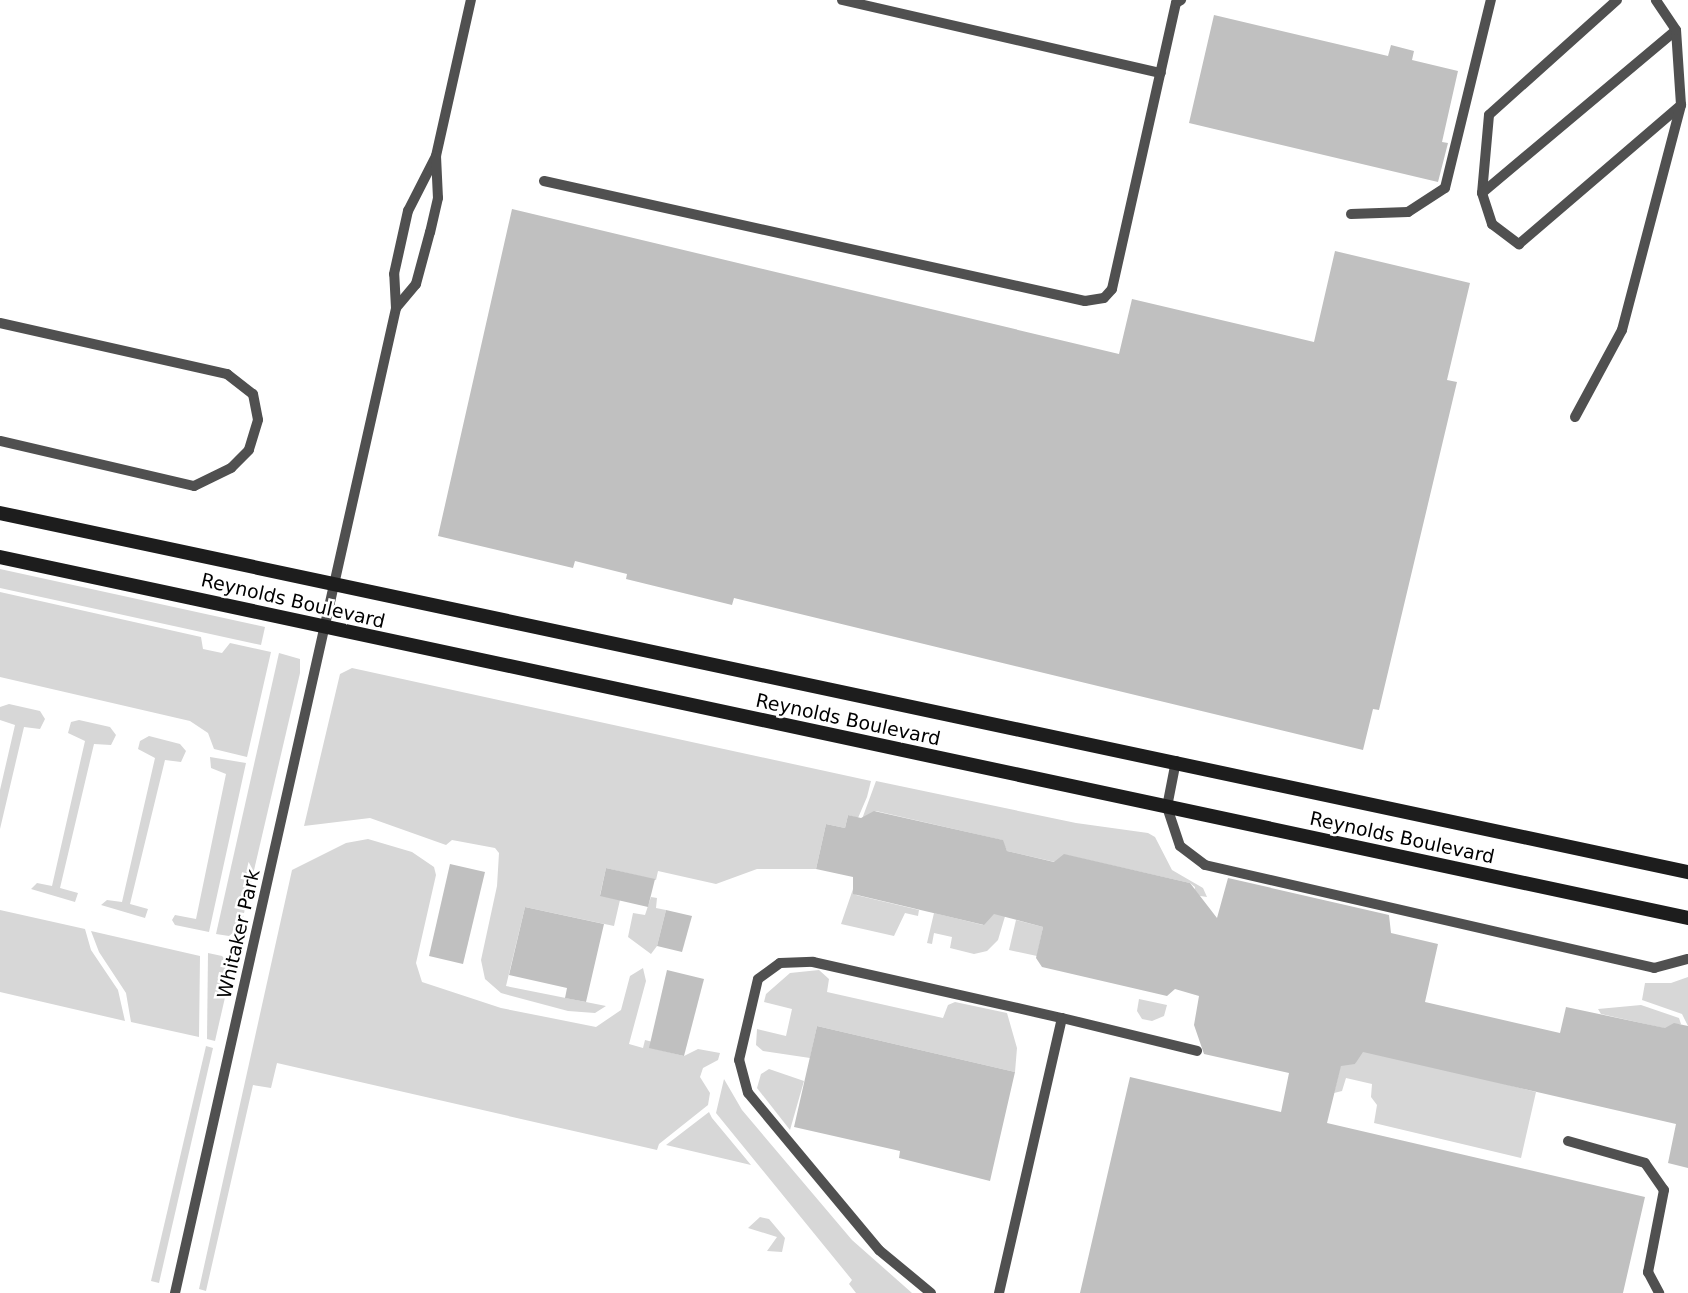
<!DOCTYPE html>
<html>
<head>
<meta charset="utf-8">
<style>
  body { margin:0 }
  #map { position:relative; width:1688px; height:1293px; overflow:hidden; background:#fff; font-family:"DejaVu Sans",sans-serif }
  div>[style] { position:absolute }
  .green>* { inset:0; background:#d7d7d7 }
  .building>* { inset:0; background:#c0c0c0 }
  .lane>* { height:10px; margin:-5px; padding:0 5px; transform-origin:5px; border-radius:5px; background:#505050 }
  .secondary>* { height:14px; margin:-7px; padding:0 7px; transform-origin:7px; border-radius:7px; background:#1d1d1d }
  span { translate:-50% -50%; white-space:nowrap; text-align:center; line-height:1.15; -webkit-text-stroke:5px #fff; paint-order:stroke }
  .street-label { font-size:19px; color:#000 }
</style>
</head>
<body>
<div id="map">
  <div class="green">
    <i style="clip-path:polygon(0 569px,265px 627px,261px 645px,0 588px)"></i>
    <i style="clip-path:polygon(0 592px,201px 637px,203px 649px,222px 653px,230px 643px,271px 652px,247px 757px,214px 749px,208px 733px,190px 721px,0 677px)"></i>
    <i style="clip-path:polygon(279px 653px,300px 659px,300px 673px,241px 926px,229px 936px,216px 934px)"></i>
    <i style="clip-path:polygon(352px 668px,871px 781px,867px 797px,858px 818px,848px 815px,845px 828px,826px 824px,816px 869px,757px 869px,716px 884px,658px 871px,656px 880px,606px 868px,600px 895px,620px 900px,614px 926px,525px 907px,506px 986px,606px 1006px,595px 1013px,568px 1011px,501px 993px,485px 979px,481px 960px,497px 886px,499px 853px,495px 848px,452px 840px,446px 845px,370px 818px,304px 826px,340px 674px)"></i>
    <i style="clip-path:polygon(9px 704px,40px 711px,45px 719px,40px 729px,24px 727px,0 829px,0 790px,15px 725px,0 720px,0 707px)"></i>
    <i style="clip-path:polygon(79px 720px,110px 727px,116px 735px,111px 745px,94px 744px,60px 888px,78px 893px,75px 902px,31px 889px,37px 883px,52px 886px,85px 741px,68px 733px,71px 722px)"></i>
    <i style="clip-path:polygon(149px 736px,180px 744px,186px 751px,181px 762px,165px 760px,130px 904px,148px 909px,145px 918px,101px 905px,107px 900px,122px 902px,155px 758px,138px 749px,140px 741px)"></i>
    <i style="clip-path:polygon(210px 757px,246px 763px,209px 932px,175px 925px,172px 920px,175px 915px,196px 919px,226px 774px,211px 768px)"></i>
    <i style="clip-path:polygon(876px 781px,1076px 823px,1148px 833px,1155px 837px,1172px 870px,1203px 888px,1207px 897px,1194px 895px,1195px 887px,1190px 883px,1066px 855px,1055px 862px,1007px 851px,1002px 840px,876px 811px,862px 819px)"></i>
    <i style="clip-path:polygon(368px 839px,412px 852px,434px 867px,436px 875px,416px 963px,422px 982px,501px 1008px,596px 1027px,621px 1010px,630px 976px,643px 968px,646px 981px,629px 1044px,643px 1048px,645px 1040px,657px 1043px,656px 1049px,684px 1056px,698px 1049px,720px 1053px,718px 1060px,703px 1068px,700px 1077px,710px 1093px,708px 1105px,659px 1144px,657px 1150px,277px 1063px,271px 1088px,253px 1085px,206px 1291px,199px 1289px,292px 870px,346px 843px)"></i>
    <i style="clip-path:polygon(853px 889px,856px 895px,919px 910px,918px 916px,905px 913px,894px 936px,841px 924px)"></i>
    <i style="clip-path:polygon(651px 897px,657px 898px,656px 908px,666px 910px,657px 946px,651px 954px,628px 937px,633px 913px,645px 915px)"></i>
    <i style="clip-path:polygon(0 910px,85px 929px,91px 950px,118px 990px,125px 1021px,0 992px)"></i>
    <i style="clip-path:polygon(991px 910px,1006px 913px,998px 940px,987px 951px,974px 954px,950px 948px,952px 937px,934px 933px,932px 944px,927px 943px,934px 913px,983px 925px)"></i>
    <i style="clip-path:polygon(1016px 920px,1043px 927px,1037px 956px,1009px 950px)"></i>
    <i style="clip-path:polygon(91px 931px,200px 956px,199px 1037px,131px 1022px,126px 993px,99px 952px)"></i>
    <i style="clip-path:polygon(208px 953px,222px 956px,232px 967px,215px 1041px,207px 1039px)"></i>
    <i style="clip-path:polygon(819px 970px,829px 979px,827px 992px,943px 1018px,948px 1005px,955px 1002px,1007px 1013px,1017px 1048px,1015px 1072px,817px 1026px,810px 1058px,763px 1051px,756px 1045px,757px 1029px,786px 1036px,792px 1009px,764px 1002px,766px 994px,790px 973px)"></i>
    <i style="clip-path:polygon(1688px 977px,1688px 1026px,1682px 1014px,1642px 1000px,1645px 983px,1671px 983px)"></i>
    <i style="clip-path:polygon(1139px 999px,1167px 1005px,1164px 1016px,1152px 1021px,1142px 1019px,1137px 1011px)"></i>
    <i style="clip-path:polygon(1641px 1005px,1679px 1018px,1681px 1024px,1668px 1029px,1601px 1014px,1598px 1009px)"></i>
    <i style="clip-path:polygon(206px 1046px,213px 1048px,159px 1283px,151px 1281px)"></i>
    <i style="clip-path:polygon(1360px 1047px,1536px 1092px,1521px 1158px,1374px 1123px,1377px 1105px,1371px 1097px,1372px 1084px,1346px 1078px,1342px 1091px,1334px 1093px,1341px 1064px,1355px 1064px)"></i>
    <i style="clip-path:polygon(769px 1069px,804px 1081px,790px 1130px,757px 1088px,761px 1074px)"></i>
    <i style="clip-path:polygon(724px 1079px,742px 1110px,852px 1240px,912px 1293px,856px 1293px,849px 1284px,852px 1280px,716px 1113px)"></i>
    <i style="clip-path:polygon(709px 1112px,712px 1118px,751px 1165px,666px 1145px)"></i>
    <i style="clip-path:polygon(760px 1217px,769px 1219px,785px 1238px,782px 1252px,767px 1251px,777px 1237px,748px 1228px)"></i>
  </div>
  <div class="building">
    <i style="clip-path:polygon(1214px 15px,1388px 56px,1391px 45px,1414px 51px,1412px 60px,1458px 71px,1442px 142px,1448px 143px,1438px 182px,1189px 123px)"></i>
    <i style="clip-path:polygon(512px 209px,1119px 354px,1132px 299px,1314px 342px,1335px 251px,1470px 283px,1447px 380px,1457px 382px,1379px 710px,1373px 709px,1363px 750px,734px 598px,732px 605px,626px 579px,627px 574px,575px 561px,573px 568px,438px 536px)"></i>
    <i style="clip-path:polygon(874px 811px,1003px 840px,1007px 851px,1054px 862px,1064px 854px,1190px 883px,1217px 918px,1228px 878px,1389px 915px,1391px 933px,1438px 944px,1425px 1002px,1560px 1033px,1566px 1007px,1665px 1028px,1674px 1023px,1688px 1026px,1688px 1168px,1668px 1163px,1676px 1124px,1363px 1052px,1355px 1064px,1341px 1066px,1327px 1123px,1645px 1197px,1623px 1293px,1080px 1293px,1130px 1077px,1281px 1112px,1289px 1073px,1204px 1054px,1194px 1025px,1199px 996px,1175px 989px,1167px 996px,1042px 967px,1036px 958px,1043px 927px,994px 914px,984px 925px,853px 894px,853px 877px,816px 869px,826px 824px,845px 828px,848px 815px,861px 818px)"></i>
    <i style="clip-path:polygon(450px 864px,485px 872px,463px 964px,429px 956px)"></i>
    <i style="clip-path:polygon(606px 868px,655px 879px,648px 907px,600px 896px)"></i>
    <i style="clip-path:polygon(525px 907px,604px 924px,586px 1002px,565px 998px,567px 988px,509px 975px)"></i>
    <i style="clip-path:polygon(666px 910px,692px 916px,682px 952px,657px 946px)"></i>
    <i style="clip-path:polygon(667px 970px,704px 979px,684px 1056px,649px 1048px)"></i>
    <i style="clip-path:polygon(817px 1026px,1015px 1072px,990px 1181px,899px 1158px,900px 1151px,794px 1127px)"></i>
  </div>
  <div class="lane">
    <i style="left:842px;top:0;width:327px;rotate:12.9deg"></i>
    <i style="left:1617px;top:0;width:172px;rotate:138.1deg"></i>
    <i style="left:1489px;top:115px;width:78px;rotate:95.1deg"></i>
    <i style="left:1482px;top:193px;width:33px;rotate:72deg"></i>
    <i style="left:1492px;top:224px;width:34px;rotate:37deg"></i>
    <i style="left:1519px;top:244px;width:213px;rotate:-40.6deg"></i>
    <i style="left:436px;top:156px;width:160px;rotate:-77.4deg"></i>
    <i style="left:544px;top:181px;width:554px;rotate:12.51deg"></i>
    <i style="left:1085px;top:301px;width:19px;rotate:-9deg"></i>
    <i style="left:1104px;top:298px;width:12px;rotate:-48deg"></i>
    <i style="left:1112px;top:289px;width:293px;rotate:-77.4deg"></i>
    <i style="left:1176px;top:3px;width:6px;rotate:-31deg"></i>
    <i style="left:1482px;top:193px;width:253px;rotate:-40deg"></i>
    <i style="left:1351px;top:214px;width:57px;rotate:-2deg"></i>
    <i style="left:1408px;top:212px;width:44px;rotate:-33deg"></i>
    <i style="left:1445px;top:188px;width:194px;rotate:-76.3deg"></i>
    <i style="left:0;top:323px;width:233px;rotate:12.7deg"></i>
    <i style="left:227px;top:374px;width:33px;rotate:38deg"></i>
    <i style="left:253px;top:394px;width:26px;rotate:79deg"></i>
    <i style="left:258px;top:420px;width:31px;rotate:107deg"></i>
    <i style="left:249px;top:450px;width:25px;rotate:135deg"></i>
    <i style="left:231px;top:468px;width:41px;rotate:154.1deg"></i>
    <i style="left:194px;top:486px;width:199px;rotate:-166.9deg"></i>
    <i style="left:1575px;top:417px;width:99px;rotate:-61.6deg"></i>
    <i style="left:1622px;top:330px;width:233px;rotate:-75.3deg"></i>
    <i style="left:1681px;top:105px;width:75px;rotate:-93.8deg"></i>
    <i style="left:1676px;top:30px;width:36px;rotate:-124deg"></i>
    <i style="left:1176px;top:761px;width:47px;rotate:101.1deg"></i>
    <i style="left:1167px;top:807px;width:41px;rotate:71.6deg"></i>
    <i style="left:1180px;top:846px;width:31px;rotate:37deg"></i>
    <i style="left:1205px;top:865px;width:461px;rotate:12.9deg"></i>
    <i style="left:1654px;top:968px;width:35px;rotate:-15deg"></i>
    <i style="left:1568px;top:1141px;width:80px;rotate:15.9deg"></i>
    <i style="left:1645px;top:1163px;width:33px;rotate:55deg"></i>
    <i style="left:1664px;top:1190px;width:84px;rotate:101deg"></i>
    <i style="left:1648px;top:1272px;width:24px;rotate:62deg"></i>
    <i style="left:175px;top:1293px;width:1009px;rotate:-77.35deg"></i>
    <i style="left:396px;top:308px;width:34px;rotate:-93deg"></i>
    <i style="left:394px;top:274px;width:65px;rotate:-77.5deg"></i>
    <i style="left:408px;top:211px;width:62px;rotate:-63deg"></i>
    <i style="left:436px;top:156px;width:42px;rotate:87.3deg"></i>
    <i style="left:438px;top:198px;width:35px;rotate:103deg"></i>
    <i style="left:430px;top:232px;width:54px;rotate:105.1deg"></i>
    <i style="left:416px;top:284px;width:31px;rotate:130deg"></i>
    <i style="left:931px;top:1293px;width:67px;rotate:-140.4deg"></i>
    <i style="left:879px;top:1250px;width:204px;rotate:-129.8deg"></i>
    <i style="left:748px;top:1093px;width:34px;rotate:-105deg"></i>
    <i style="left:739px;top:1060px;width:83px;rotate:-76.8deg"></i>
    <i style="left:758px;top:979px;width:27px;rotate:-36deg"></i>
    <i style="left:780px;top:963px;width:33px;rotate:-2deg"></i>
    <i style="left:813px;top:962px;width:255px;rotate:12.7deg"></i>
    <i style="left:999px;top:1293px;width:282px;rotate:-77.1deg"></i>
    <i style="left:1062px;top:1018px;width:139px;rotate:13.7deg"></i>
  </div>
  <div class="secondary">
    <i style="left:0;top:513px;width:1726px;rotate:12.01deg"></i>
    <i style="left:0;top:557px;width:1726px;rotate:12.07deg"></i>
  </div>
  <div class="street-label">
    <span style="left:293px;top:601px;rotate:13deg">Reynolds Boulevard</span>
    <span style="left:848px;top:720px;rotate:12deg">Reynolds Boulevard</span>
    <span style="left:1402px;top:838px;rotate:12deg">Reynolds Boulevard</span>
    <span style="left:239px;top:934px;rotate:-77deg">Whitaker Park</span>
  </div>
</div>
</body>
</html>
